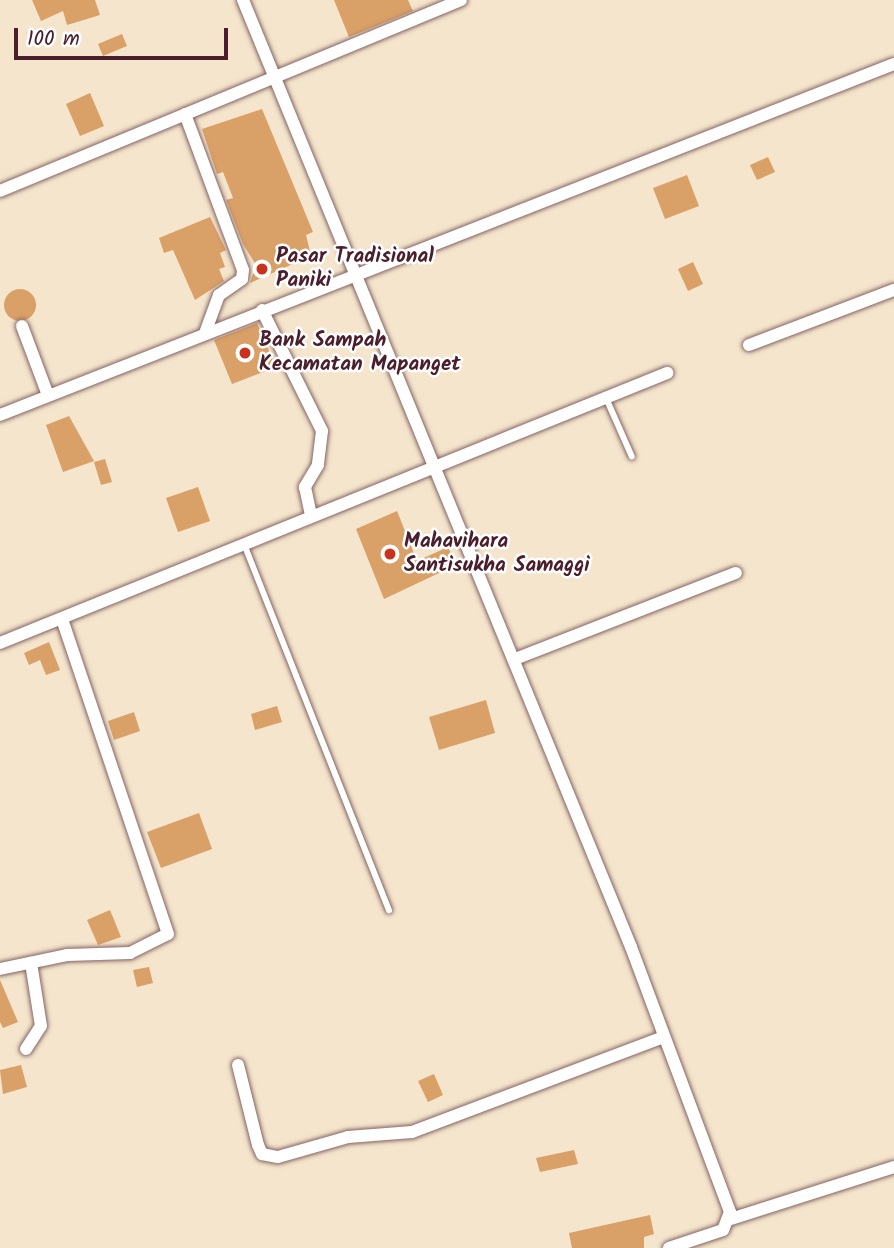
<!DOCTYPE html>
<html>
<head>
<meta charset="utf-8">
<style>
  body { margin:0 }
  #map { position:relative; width:894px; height:1248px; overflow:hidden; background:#f4e5cc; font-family:Kalam,sans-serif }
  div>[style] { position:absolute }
  .building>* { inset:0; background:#d9a067 }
  .round { border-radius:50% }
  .roads { filter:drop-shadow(0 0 2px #866463) drop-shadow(0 0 2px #866463) }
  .lane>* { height:6px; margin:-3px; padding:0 3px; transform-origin:3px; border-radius:3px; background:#fff }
  .street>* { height:12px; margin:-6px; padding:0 6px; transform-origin:6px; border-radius:6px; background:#fff }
  .dots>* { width:19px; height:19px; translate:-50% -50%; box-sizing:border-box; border:4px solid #fff; border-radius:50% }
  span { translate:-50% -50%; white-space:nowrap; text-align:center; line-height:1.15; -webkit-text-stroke:5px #fff; paint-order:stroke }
  .poi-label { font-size:21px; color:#4a1f2b; font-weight:700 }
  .left { translate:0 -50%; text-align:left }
  .scale { position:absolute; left:14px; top:28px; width:214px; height:32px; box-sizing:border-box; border:4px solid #4a1f2b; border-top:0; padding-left:9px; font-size:21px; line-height:24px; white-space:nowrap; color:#4a1f2b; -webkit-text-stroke:5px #fff; paint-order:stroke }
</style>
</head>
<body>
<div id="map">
  <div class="building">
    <i style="clip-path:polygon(32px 0,95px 0,100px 15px,67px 25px,63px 11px,41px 21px)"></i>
    <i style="clip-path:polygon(334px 0,408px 0,413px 11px,349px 37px)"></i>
    <i style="clip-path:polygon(122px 34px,127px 46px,103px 56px,98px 44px)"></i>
    <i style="clip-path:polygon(90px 93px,104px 126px,80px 136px,66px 104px)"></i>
    <i style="clip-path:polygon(262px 109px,313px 232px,306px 235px,311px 256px,250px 283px,256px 265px,243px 244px,226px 200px,233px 198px,223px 172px,217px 174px,202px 129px)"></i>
    <i style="clip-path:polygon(768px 157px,775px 172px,757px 180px,750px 165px)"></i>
    <i style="clip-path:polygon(687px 175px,699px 206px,665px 219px,653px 188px)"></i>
    <i style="clip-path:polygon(210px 217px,226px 250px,220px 253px,225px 267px,219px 269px,224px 281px,195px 300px,173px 250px,164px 253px,159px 238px)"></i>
    <i style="clip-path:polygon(693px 262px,703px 284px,688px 291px,678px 269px)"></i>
    <i class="round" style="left:4px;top:289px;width:32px;height:32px"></i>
    <i style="clip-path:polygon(257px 323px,276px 367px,232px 384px,214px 340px)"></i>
    <i style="clip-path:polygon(69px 416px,94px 461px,63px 472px,46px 425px)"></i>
    <i style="clip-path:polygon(105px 459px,112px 482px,101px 485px,94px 462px)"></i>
    <i style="clip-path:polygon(198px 487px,210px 521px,178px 532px,166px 498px)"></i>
    <i style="clip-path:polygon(397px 511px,417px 561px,448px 547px,456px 565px,384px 599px,356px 529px)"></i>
    <i style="clip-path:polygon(49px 642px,60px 670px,46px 675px,40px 660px,29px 665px,24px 653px)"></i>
    <i style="clip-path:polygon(486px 700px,495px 733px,439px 750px,429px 717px)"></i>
    <i style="clip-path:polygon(277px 706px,282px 722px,255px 730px,251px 714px)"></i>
    <i style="clip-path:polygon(134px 712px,140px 731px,114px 740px,108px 721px)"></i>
    <i style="clip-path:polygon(199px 813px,212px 849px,161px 868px,147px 832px)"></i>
    <i style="clip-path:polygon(110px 910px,121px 937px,98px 945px,87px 920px)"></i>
    <i style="clip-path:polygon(149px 967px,153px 983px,137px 987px,133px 970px)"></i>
    <i style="clip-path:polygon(0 980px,18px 1022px,3px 1028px,0 1022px)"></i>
    <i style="clip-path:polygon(21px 1065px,27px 1087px,3px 1094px,0 1070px)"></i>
    <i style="clip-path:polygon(434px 1074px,443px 1095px,428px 1102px,418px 1081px)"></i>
    <i style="clip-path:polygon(574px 1150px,578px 1164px,540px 1172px,536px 1158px)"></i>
    <i style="clip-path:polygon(650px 1215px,654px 1234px,644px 1237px,644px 1248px,572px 1248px,569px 1233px)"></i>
  </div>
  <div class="roads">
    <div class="lane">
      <i style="left:606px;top:398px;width:64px;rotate:66.2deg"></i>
      <i style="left:244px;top:544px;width:394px;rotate:68.4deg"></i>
    </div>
    <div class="street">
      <i style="left:243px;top:0;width:1023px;rotate:67.72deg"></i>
      <i style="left:631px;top:947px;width:283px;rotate:69.5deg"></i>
      <i style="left:730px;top:1212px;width:19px;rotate:111deg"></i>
      <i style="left:723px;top:1230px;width:57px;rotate:161.6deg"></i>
      <i style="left:185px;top:114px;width:166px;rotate:69.6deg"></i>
      <i style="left:243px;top:270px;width:9px;rotate:96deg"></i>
      <i style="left:242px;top:279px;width:28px;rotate:145deg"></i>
      <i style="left:219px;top:295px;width:40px;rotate:110.2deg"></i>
      <i style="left:0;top:191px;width:499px;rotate:-22.5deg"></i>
      <i style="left:262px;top:310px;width:135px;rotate:63.6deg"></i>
      <i style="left:322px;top:431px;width:34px;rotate:97deg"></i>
      <i style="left:318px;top:465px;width:26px;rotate:121deg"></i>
      <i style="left:305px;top:487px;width:30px;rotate:78deg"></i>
      <i style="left:22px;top:326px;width:74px;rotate:69.4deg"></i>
      <i style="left:749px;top:345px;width:155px;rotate:-20.8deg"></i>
      <i style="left:0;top:415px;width:960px;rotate:-21.44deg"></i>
      <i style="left:0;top:643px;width:720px;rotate:-22.04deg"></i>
      <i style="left:515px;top:659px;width:237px;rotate:-21.3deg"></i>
      <i style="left:0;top:969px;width:68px;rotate:-11.8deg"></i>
      <i style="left:67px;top:955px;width:63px;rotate:-1.8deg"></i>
      <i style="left:130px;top:953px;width:42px;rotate:-26.6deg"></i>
      <i style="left:168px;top:934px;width:332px;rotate:-108.6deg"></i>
      <i style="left:26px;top:1049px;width:27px;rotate:-57deg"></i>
      <i style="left:41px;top:1026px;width:64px;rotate:-99deg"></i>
      <i style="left:238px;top:1065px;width:82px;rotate:76deg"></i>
      <i style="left:258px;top:1145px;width:10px;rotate:66deg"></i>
      <i style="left:262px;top:1154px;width:16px;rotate:11deg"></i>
      <i style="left:278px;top:1157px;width:73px;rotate:-15.9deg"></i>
      <i style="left:348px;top:1137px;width:64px;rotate:-4.5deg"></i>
      <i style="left:412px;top:1132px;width:269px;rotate:-20.7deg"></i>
      <i style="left:731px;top:1219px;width:171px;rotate:-17.7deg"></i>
    </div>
  </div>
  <div class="dots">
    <i style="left:262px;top:269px;background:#c8321e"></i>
    <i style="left:245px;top:353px;background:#c8321e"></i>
    <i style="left:390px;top:554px;background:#c8321e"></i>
  </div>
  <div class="poi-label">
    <span class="left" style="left:276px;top:269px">Pasar Tradisional<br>Paniki</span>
    <span class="left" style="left:259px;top:353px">Bank Sampah<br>Kecamatan Mapanget</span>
    <span class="left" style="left:404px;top:554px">Mahavihara<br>Santisukha Samaggi</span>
  </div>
  <div class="scale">100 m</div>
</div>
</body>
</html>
